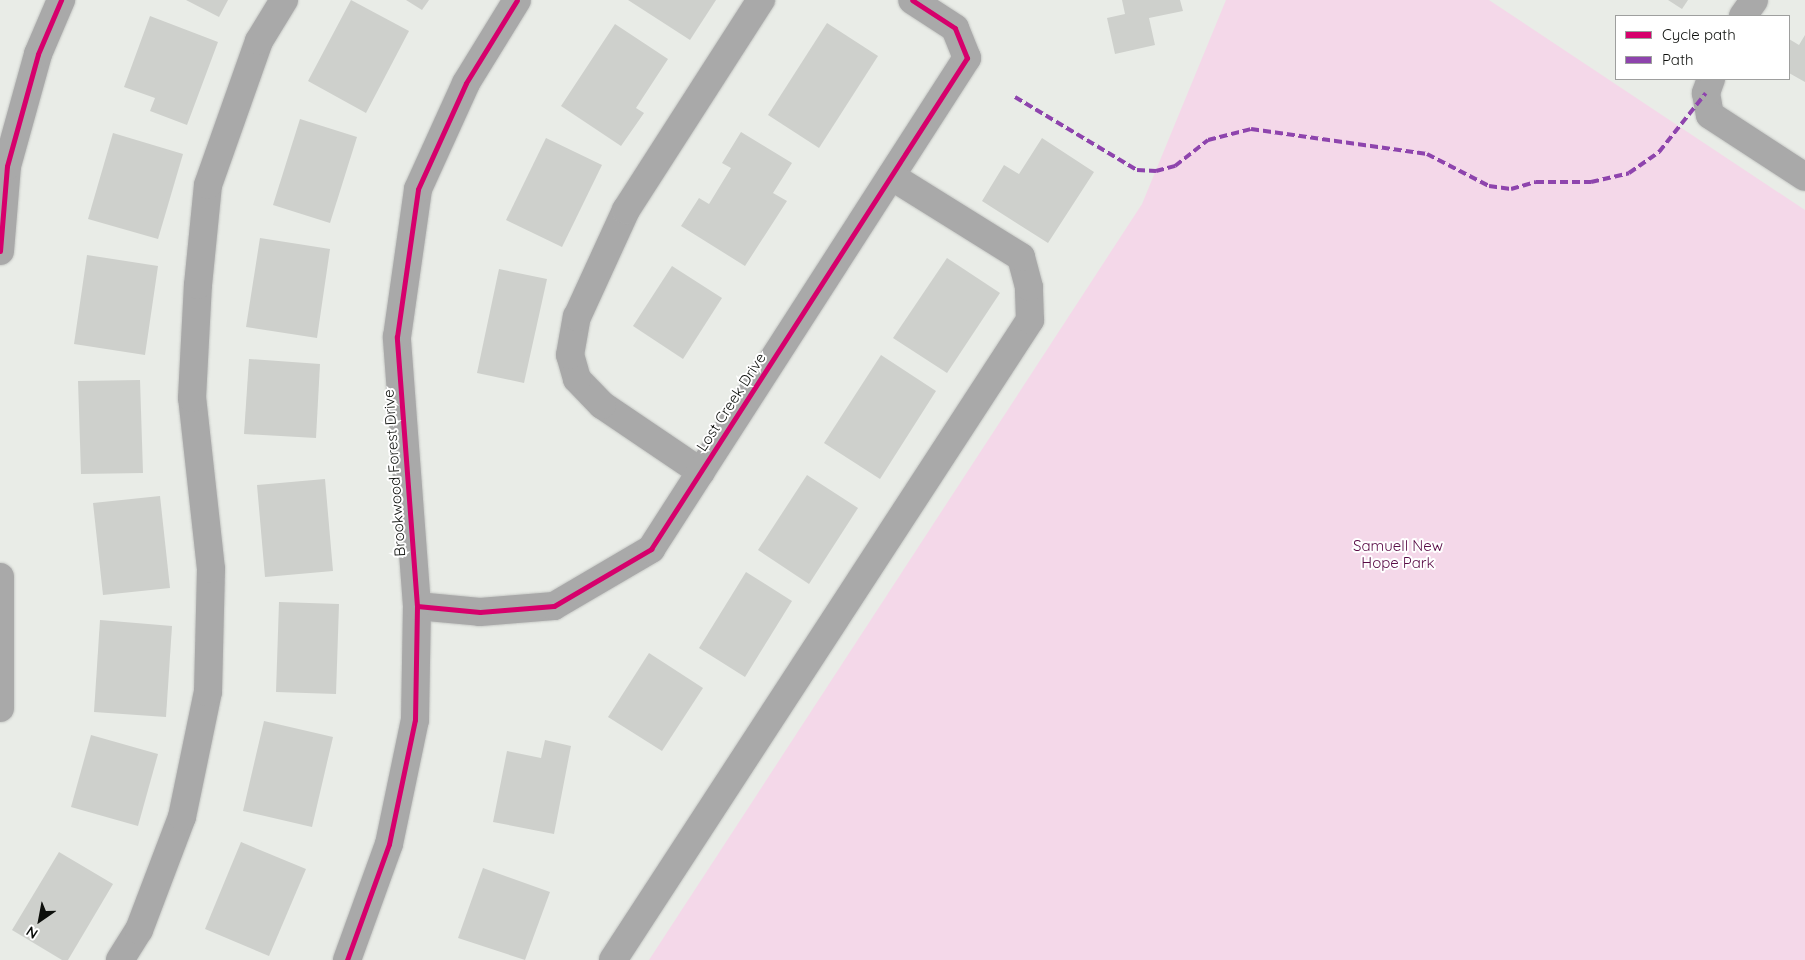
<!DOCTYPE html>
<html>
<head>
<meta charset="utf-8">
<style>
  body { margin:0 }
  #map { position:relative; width:1805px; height:960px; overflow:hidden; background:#e9ece7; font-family:Quicksand,sans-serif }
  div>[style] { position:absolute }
  .green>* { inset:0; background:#f4d8e9 }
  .building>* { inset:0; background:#ced0cc }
  .roads { filter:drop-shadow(0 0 1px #c6c8c5) drop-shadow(0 0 1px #c6c8c5) }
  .minor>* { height:28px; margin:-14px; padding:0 14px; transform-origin:14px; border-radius:14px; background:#a9a9a9 }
  .quiet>* { height:4px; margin-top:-2px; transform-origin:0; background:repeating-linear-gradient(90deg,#8e44ad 0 8px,transparent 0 12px) }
  .cycleway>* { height:5px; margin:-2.5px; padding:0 2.5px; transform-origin:2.5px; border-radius:2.5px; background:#d6006c }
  span { translate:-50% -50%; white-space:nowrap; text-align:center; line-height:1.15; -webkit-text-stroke:4px #fff; paint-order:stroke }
  .street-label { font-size:15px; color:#0d0f0c }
  .park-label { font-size:15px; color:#580a45 }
  .legend { position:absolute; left:1615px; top:15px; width:175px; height:65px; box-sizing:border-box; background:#fff; border:1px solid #9e9f9e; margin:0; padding:6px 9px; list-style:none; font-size:15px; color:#0d0f0c }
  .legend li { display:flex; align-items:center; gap:10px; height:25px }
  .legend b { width:25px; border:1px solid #9e9f9e }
  .north { position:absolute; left:15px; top:895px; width:50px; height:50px; -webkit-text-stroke:4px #fff; paint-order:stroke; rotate:213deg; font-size:14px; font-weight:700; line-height:20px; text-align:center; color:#0d0f0c }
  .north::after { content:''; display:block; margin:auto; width:18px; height:22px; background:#0d0f0c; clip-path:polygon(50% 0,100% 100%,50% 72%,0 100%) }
</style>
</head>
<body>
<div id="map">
  <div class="green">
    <i style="clip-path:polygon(1226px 0,1489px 0,1805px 210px,1805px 960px,649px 960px,1142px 204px)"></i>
  </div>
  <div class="building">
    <i style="clip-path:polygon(186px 0,228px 0,219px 17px)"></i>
    <i style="clip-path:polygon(351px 0,409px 31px,366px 113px,308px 81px)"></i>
    <i style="clip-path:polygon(406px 0,429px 0,422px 10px)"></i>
    <i style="clip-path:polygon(628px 0,716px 0,690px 40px)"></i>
    <i style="clip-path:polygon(1122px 0,1180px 0,1183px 11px,1149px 18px,1155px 45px,1115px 54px,1107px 18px,1125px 14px)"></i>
    <i style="clip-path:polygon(1668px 0,1688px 0,1682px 9px)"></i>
    <i style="clip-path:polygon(150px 16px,218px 42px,187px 125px,150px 111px,155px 98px,124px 87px)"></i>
    <i style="clip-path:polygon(827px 23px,878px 56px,819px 148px,768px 115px)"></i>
    <i style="clip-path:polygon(615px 24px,668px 59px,636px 108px,644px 113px,621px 146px,561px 106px)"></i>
    <i style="clip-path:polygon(1805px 35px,1805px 82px,1789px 73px,1789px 39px,1799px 45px)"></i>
    <i style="clip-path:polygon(300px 119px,357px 137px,330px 223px,273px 205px)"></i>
    <i style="clip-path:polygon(741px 132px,792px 163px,773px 193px,787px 201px,745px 266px,681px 226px,699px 198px,709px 204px,731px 168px,722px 163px)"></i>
    <i style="clip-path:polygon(113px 133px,183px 154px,158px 239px,88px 219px)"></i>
    <i style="clip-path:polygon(546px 138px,602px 165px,562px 247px,506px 220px)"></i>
    <i style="clip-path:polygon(1042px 138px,1094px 172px,1048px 243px,982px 201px,1004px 165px,1019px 174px)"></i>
    <i style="clip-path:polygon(260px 238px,330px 249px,317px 338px,246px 327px)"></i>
    <i style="clip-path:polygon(87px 255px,158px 266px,145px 355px,74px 344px)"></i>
    <i style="clip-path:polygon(947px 258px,1000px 293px,947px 373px,893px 338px)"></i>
    <i style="clip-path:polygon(672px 266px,722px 298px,683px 359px,633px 326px)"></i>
    <i style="clip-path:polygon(499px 269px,547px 279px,524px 383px,477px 373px)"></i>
    <i style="clip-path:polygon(881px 355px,936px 391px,880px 479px,824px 443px)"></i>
    <i style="clip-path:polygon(249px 359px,320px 364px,316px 438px,244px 434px)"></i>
    <i style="clip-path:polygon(140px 380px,143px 473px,81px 474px,78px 381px)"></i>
    <i style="clip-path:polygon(807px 475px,858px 508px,809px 584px,758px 550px)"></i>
    <i style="clip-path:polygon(325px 479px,333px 571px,265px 577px,257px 485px)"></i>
    <i style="clip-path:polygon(160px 496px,170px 588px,103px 595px,93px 503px)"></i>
    <i style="clip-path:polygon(746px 572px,792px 601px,745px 677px,699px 648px)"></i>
    <i style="clip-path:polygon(279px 602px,339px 604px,336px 694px,276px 692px)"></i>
    <i style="clip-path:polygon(100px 620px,172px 626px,166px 717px,94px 712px)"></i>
    <i style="clip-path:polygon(649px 653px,703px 688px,662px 751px,608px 717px)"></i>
    <i style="clip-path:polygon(264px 721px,333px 737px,312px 827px,243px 811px)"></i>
    <i style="clip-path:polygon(91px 735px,158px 754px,138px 826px,71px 807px)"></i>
    <i style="clip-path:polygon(545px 740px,571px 746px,554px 834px,493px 822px,507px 751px,541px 758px)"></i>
    <i style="clip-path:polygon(241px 842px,306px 869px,269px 956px,205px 929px)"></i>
    <i style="clip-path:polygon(59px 852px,113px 884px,68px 960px,62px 960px,12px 930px)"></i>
    <i style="clip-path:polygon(483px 868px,550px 892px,525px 960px,458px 938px)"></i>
  </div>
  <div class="roads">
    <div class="minor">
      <i style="left:1743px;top:16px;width:19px;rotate:-55deg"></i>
      <i style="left:1711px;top:79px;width:15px;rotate:110deg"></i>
      <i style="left:1706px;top:93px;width:22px;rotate:80deg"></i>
      <i style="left:1710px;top:115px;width:113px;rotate:33.1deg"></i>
      <i style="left:0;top:251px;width:85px;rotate:-85.3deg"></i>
      <i style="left:7px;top:166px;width:116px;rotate:-74.5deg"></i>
      <i style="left:38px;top:54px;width:59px;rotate:-66.9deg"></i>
      <i style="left:701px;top:472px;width:120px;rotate:-145.9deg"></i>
      <i style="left:602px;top:405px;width:36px;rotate:-134deg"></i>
      <i style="left:577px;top:379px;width:25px;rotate:-106deg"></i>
      <i style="left:570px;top:355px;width:39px;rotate:-80deg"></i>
      <i style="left:577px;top:317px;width:118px;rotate:-65.4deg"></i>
      <i style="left:626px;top:210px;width:250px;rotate:-57.3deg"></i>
      <i style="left:0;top:577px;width:131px;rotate:90deg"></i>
      <i style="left:417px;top:606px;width:63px;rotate:5.4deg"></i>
      <i style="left:480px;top:612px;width:74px;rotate:-4.6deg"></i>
      <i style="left:554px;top:606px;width:113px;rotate:-30.4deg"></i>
      <i style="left:651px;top:549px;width:584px;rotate:-57.24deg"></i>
      <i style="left:967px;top:58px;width:32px;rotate:-112deg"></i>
      <i style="left:955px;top:28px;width:51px;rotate:-146.9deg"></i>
      <i style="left:120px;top:960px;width:36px;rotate:-58deg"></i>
      <i style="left:139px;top:930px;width:121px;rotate:-69.2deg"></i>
      <i style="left:182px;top:817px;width:128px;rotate:-78.3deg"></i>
      <i style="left:208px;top:692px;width:123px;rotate:-88.6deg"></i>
      <i style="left:211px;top:569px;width:172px;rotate:-96.3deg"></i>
      <i style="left:192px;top:398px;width:113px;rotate:-87deg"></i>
      <i style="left:198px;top:285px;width:100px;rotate:-84.3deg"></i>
      <i style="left:208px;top:185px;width:153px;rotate:-70.5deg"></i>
      <i style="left:259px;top:41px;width:48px;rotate:-58.6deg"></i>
      <i style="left:347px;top:960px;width:123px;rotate:-70.1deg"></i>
      <i style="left:389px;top:844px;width:127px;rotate:-78.2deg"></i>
      <i style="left:415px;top:720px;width:114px;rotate:-89deg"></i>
      <i style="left:417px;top:606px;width:270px;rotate:-94.3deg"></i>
      <i style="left:397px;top:337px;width:149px;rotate:-81.9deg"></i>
      <i style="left:418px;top:189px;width:116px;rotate:-65.6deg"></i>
      <i style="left:466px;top:83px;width:97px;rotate:-58.4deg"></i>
      <i style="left:613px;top:960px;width:764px;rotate:-56.91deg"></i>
      <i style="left:1030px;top:320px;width:33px;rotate:-92deg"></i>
      <i style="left:1029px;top:287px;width:31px;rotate:-105deg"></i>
      <i style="left:1021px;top:257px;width:153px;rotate:-148.1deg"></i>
    </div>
  </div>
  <div class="quiet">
    <i style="left:1015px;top:97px;width:142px;rotate:30.9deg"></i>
    <i style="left:1137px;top:170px;width:19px;rotate:3deg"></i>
    <i style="left:1156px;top:171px;width:20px;rotate:-15deg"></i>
    <i style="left:1175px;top:166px;width:42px;rotate:-38.2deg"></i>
    <i style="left:1208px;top:140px;width:44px;rotate:-14.3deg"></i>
    <i style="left:1251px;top:129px;width:178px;rotate:8.1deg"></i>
    <i style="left:1427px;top:154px;width:70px;rotate:27.3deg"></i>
    <i style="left:1489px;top:186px;width:22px;rotate:8deg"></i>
    <i style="left:1511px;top:189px;width:26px;rotate:-16deg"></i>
    <i style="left:1536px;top:182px;width:55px"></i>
    <i style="left:1591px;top:182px;width:39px;rotate:-13deg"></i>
    <i style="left:1629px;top:173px;width:37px;rotate:-35deg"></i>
    <i style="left:1659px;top:152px;width:75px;rotate:-51.5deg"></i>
  </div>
  <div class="cycleway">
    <i style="left:0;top:251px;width:85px;rotate:-85.3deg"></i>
    <i style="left:7px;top:166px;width:116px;rotate:-74.5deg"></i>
    <i style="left:38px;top:54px;width:59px;rotate:-66.9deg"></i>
    <i style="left:417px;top:606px;width:63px;rotate:5.4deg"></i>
    <i style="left:480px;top:612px;width:74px;rotate:-4.6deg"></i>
    <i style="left:554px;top:606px;width:113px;rotate:-30.4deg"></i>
    <i style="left:651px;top:549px;width:584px;rotate:-57.24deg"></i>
    <i style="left:967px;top:58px;width:32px;rotate:-112deg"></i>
    <i style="left:955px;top:28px;width:51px;rotate:-146.9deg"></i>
    <i style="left:347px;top:960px;width:123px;rotate:-70.1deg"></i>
    <i style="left:389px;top:844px;width:127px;rotate:-78.2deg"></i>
    <i style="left:415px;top:720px;width:114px;rotate:-89deg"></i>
    <i style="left:417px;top:606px;width:270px;rotate:-94.3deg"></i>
    <i style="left:397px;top:337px;width:149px;rotate:-81.9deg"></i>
    <i style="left:418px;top:189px;width:116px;rotate:-65.6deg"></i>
    <i style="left:466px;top:83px;width:97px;rotate:-58.4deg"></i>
  </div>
  <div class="street-label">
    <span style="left:731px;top:402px;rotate:-57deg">Lost Creek Drive</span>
    <span style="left:394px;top:473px;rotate:-94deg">Brookwood Forest Drive</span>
  </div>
  <div class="park-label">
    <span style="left:1398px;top:554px">Samuell New<br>Hope Park</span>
  </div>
  <ul class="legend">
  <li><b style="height:6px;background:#d6006c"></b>Cycle path</li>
  <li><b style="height:6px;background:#8e44ad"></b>Path</li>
  </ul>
  <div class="north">N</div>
</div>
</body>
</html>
